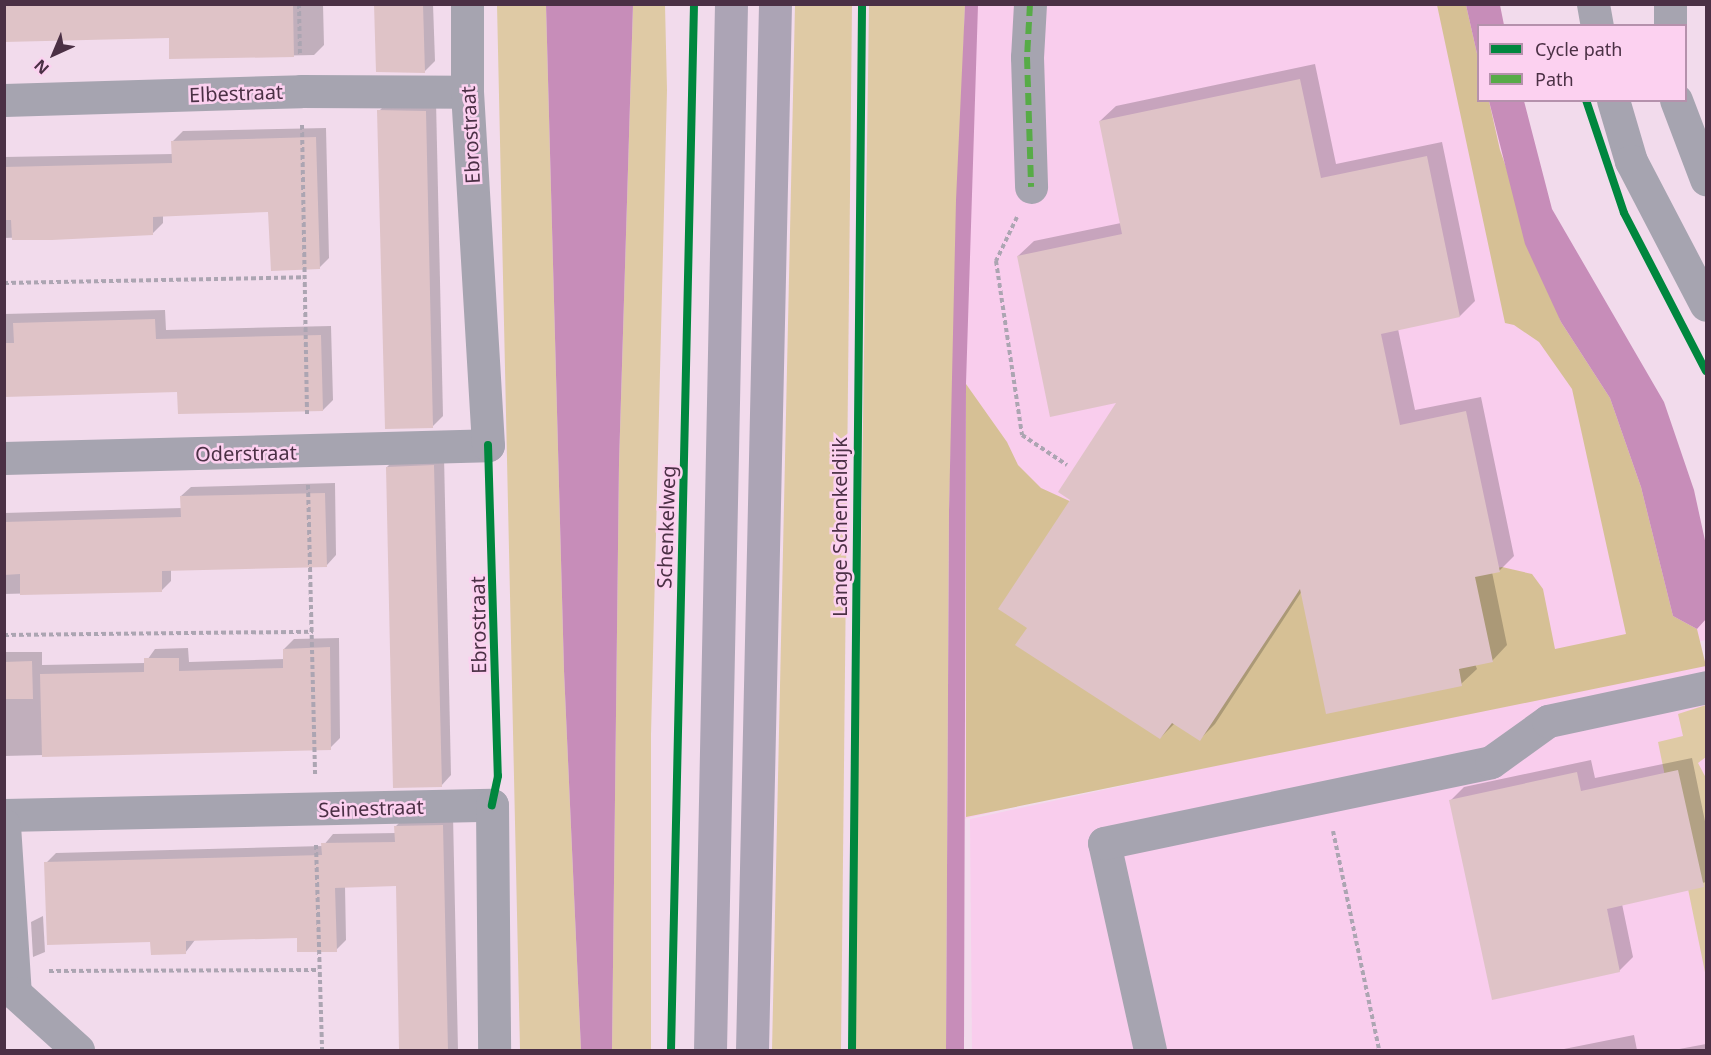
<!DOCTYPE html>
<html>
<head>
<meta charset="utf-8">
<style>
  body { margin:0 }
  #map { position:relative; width:1711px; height:1055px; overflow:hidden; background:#f2dbec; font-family:"Noto Sans",sans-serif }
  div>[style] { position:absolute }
  .built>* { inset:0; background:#f9cded }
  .green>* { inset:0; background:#dfcaa5 }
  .forest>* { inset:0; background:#d6c095 }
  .water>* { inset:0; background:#c78db9 }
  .shadow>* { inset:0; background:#0003 }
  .building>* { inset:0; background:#dfc3c7 }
  .path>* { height:4px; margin-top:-2px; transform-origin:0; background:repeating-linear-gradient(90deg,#aca5b2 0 4.5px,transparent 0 7.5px) }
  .minor>* { height:33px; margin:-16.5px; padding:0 16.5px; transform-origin:16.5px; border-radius:16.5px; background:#a6a4b0 }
  .major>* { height:33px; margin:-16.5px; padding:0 16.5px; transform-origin:16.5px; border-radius:16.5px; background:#aca4b5 }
  .quiet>* { height:6px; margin-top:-3px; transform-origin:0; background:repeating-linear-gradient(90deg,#57ab47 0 12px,transparent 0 18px) }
  .cycleway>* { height:8px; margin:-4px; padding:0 4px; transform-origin:4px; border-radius:4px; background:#00873e }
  span { translate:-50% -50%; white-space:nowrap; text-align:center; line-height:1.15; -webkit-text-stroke:5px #fcd1f0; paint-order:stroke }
  .street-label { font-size:20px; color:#4b3045 }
  .frame { position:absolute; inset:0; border:6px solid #4b3045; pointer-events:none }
  .legend { position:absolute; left:1477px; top:24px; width:210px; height:78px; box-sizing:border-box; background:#fcd1f0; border:2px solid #b591ac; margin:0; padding:8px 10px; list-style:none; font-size:18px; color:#4b3045 }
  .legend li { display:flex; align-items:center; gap:12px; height:30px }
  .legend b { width:30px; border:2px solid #b591ac }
  .north { position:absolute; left:24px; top:24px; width:60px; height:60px; -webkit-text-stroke:4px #fcd1f0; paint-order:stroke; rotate:224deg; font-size:16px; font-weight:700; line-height:24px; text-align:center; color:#4b3045 }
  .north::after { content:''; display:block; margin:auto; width:21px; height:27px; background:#4b3045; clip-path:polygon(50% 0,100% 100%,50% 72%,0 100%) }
</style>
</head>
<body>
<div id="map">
  <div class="built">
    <i style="clip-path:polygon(973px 5px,1486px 5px,1478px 26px,1478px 100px,1507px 101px,1706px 616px,1706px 640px,956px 821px)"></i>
    <i style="clip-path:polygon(1706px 659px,1706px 1050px,972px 1050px,970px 819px)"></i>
  </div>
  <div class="green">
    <i style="clip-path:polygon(497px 5px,546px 5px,564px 671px,581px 1050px,520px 1050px)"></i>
    <i style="clip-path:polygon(633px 5px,665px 5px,667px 90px,651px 735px,651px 1050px,612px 1050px,619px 464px)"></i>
    <i style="clip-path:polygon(795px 5px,852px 5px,841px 1050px,772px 1050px)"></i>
    <i style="clip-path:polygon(869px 5px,965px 5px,949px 511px,946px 1050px,854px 1050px)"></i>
    <i style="clip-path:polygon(1706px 705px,1706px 757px,1698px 763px,1706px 778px,1706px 977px,1658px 742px,1683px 736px,1678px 714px)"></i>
  </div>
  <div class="forest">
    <i style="clip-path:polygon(1437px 5px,1466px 5px,1478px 58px,1478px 100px,1489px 101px,1500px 150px,1561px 322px,1610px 398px,1641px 487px,1673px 616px,1697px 629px,1706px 666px,966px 817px,966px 384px,1007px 442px,1018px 465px,1041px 488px,1076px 504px,1308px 566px,1346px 603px,1502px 567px,1532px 574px,1543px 589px,1555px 649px,1626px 634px,1572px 389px,1539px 342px,1514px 325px,1505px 323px)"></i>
  </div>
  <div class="water">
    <i style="clip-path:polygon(546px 5px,633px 5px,619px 464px,612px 1050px,581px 1050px,564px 671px)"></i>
    <i style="clip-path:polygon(978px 5px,966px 384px,964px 1050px,946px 1050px,949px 511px,956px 200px,965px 5px)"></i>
    <i style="clip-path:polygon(1466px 5px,1500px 5px,1504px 25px,1478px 26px,1478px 58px)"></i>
    <i style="clip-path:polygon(1489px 101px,1524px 101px,1552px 209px,1664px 402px,1694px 490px,1706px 545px,1706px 619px,1697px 629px,1673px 616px,1641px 487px,1610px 398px,1561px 322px,1525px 244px)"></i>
  </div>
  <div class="shadow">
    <i style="clip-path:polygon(4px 4px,323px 4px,324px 45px,314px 55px,171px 58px,170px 37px)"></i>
    <i style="clip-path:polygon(376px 4px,433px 4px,435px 61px,425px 71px)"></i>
    <i style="clip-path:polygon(1315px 64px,1336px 164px,1442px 142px,1475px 301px,1460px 316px,1398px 329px,1415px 410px,1481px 397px,1514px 556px,1499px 571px,1492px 572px,1507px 645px,1492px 661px,1475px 664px,1477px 669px,1461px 684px,1302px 591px,1215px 724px,1200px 739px,1175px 723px,1160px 738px,1029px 627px,1072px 500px,1119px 401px,1018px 256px,1034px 241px,1121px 223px,1100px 121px,1116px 106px)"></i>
    <i style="clip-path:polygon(389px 101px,436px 101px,443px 416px,433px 426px,379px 111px)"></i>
    <i style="clip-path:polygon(326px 128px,329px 258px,319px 268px,269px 210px,163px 215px,163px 223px,153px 233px,4px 238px,4px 157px,173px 154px,173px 141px,183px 131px)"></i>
    <i style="clip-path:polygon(165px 310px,166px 330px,331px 326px,333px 400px,323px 410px,179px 390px,4px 395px,4px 314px)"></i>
    <i style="clip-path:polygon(444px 456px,451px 775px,441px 786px,387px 467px,397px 457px)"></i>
    <i style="clip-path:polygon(335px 483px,336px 555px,327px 565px,171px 569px,171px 581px,162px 590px,4px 594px,4px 513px,182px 508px,181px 496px,191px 487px)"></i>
    <i style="clip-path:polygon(339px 638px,340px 738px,330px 748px,4px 756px,4px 652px,42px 652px,42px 665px,145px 663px,155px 649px,188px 648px,189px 662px,285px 659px,284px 649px,294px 639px)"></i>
    <i style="clip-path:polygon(1692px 758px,1706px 826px,1706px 882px,1622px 904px,1633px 957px,1619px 971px,1451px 800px,1464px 787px,1591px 760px,1595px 778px)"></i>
    <i style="clip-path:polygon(453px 815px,458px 1050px,401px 1050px,397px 885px,345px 886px,346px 940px,336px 950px,298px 937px,195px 940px,185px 953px,152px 940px,46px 863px,56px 853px,323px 846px,333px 834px,396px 833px,396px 826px,406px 816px)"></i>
    <i style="clip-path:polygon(43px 916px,45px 952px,33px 957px,31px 922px)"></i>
    <i style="clip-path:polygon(1634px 1035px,1637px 1050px,1559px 1050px)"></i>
    <i style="clip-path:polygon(1706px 1044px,1706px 1050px,1674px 1050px)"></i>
  </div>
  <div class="building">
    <i style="clip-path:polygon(4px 4px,293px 4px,294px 57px,169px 59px,169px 38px,4px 42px)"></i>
    <i style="clip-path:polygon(374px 4px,423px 4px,425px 73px,376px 72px)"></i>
    <i style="clip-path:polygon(1300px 79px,1321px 178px,1427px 156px,1460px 317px,1381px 334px,1400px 425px,1466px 411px,1500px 572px,1475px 577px,1493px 662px,1459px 669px,1462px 686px,1326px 714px,1300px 589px,1200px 741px,1172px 723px,1160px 739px,1015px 645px,1027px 628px,998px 609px,1070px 500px,1058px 492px,1116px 403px,1050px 417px,1017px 256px,1122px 234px,1099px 121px)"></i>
    <i style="clip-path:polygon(377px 110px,426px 111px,433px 428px,385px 429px)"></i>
    <i style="clip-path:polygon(316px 137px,320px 269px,271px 271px,268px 212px,153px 217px,153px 235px,52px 240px,12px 240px,11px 220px,4px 220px,4px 167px,172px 163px,171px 141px)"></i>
    <i style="clip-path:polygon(155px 319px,156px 339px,321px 335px,323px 411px,178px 414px,177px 392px,4px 397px,4px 343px,14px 343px,13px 323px)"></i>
    <i style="clip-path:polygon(434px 465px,442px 787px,393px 788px,386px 467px)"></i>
    <i style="clip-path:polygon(325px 493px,327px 567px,162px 571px,162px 592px,20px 595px,20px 574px,4px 575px,4px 522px,181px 517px,180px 496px)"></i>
    <i style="clip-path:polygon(330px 647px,331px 750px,42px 757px,40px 674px,144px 672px,144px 658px,179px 658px,179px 671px,283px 668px,283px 649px)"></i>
    <i style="clip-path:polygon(32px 661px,33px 699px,4px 699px,4px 662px)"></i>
    <i style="clip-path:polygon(1678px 770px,1704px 887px,1607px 909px,1620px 972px,1492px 1000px,1449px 800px,1577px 772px,1581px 791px)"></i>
    <i style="clip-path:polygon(443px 825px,448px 1050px,399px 1050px,396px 886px,335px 888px,337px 952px,297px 952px,297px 938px,186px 941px,186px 954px,151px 955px,150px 942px,47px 945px,44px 862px,322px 855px,321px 843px,395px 842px,394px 826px)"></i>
  </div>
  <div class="path">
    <i style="left:299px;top:4px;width:51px;rotate:88.9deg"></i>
    <i style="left:302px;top:125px;width:290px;rotate:89deg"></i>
    <i style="left:1017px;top:217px;width:49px;rotate:115.5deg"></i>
    <i style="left:996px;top:261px;width:176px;rotate:81.5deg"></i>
    <i style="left:1022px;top:435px;width:54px;rotate:33.7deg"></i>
    <i style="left:4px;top:283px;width:301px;rotate:-1.1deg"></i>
    <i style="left:308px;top:485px;width:290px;rotate:88.6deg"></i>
    <i style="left:4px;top:635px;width:309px;rotate:-0.6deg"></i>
    <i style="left:1333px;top:831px;width:224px;rotate:78.1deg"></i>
    <i style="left:316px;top:845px;width:205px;rotate:88.3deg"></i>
    <i style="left:49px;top:971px;width:269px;rotate:-0.2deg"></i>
  </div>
  <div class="minor">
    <i style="left:1030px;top:4px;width:53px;rotate:93.2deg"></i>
    <i style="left:1027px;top:57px;width:130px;rotate:88.2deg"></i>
    <i style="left:1593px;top:4px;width:22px;rotate:80deg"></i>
    <i style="left:1670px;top:26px;width:22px;rotate:-90deg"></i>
    <i style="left:4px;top:100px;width:297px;rotate:-1.7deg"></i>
    <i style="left:301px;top:91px;width:166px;rotate:0.3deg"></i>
    <i style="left:1613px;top:100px;width:64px;rotate:73.6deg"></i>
    <i style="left:1631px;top:161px;width:162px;rotate:62.5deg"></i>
    <i style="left:1676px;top:100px;width:85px;rotate:69.2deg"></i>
    <i style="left:4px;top:458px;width:484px;rotate:-1.5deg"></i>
    <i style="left:488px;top:445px;width:354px;rotate:-93.4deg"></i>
    <i style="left:467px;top:92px;width:88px;rotate:-90deg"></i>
    <i style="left:4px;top:815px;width:488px;rotate:-1.2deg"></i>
    <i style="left:492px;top:805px;width:245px;rotate:89.5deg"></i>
    <i style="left:4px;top:825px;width:168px;rotate:86.3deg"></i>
    <i style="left:15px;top:993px;width:85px;rotate:42.1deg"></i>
    <i style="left:1150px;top:1050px;width:212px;rotate:-102.5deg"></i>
    <i style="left:1104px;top:843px;width:395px;rotate:-11.8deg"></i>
    <i style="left:1491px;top:762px;width:70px;rotate:-35.7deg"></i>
    <i style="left:1548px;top:721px;width:162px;rotate:-12.1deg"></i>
  </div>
  <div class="major">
    <i style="left:710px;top:1050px;width:1046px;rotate:-88.85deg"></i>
    <i style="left:752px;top:1050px;width:1046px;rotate:-88.74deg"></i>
  </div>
  <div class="quiet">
    <i style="left:1030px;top:4px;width:53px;rotate:93.2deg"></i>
    <i style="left:1027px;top:57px;width:130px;rotate:88.2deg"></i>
  </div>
  <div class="cycleway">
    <i style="left:1586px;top:100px;width:119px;rotate:71.4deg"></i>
    <i style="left:1624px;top:213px;width:178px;rotate:62.6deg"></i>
    <i style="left:488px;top:445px;width:331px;rotate:88.3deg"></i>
    <i style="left:498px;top:776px;width:30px;rotate:102deg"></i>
    <i style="left:671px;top:1050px;width:1046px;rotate:-88.74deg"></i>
    <i style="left:852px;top:1050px;width:1046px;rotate:-89.45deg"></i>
  </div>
  <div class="street-label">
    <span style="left:236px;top:93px;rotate:-2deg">Elbestraat</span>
    <span style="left:470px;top:135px;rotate:-93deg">Ebrostraat</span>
    <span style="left:246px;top:453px;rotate:-1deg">Oderstraat</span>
    <span style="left:666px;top:527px;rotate:-88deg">Schenkelweg</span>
    <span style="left:839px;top:527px;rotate:-90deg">Lange Schenkeldijk</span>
    <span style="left:478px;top:625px;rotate:-91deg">Ebrostraat</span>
    <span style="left:371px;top:808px;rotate:-2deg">Seinestraat</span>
  </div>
  <div class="frame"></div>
  <ul class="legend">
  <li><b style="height:8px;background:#00873e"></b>Cycle path</li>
  <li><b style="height:8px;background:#57ab47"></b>Path</li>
  </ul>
  <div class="north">N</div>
</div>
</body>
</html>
